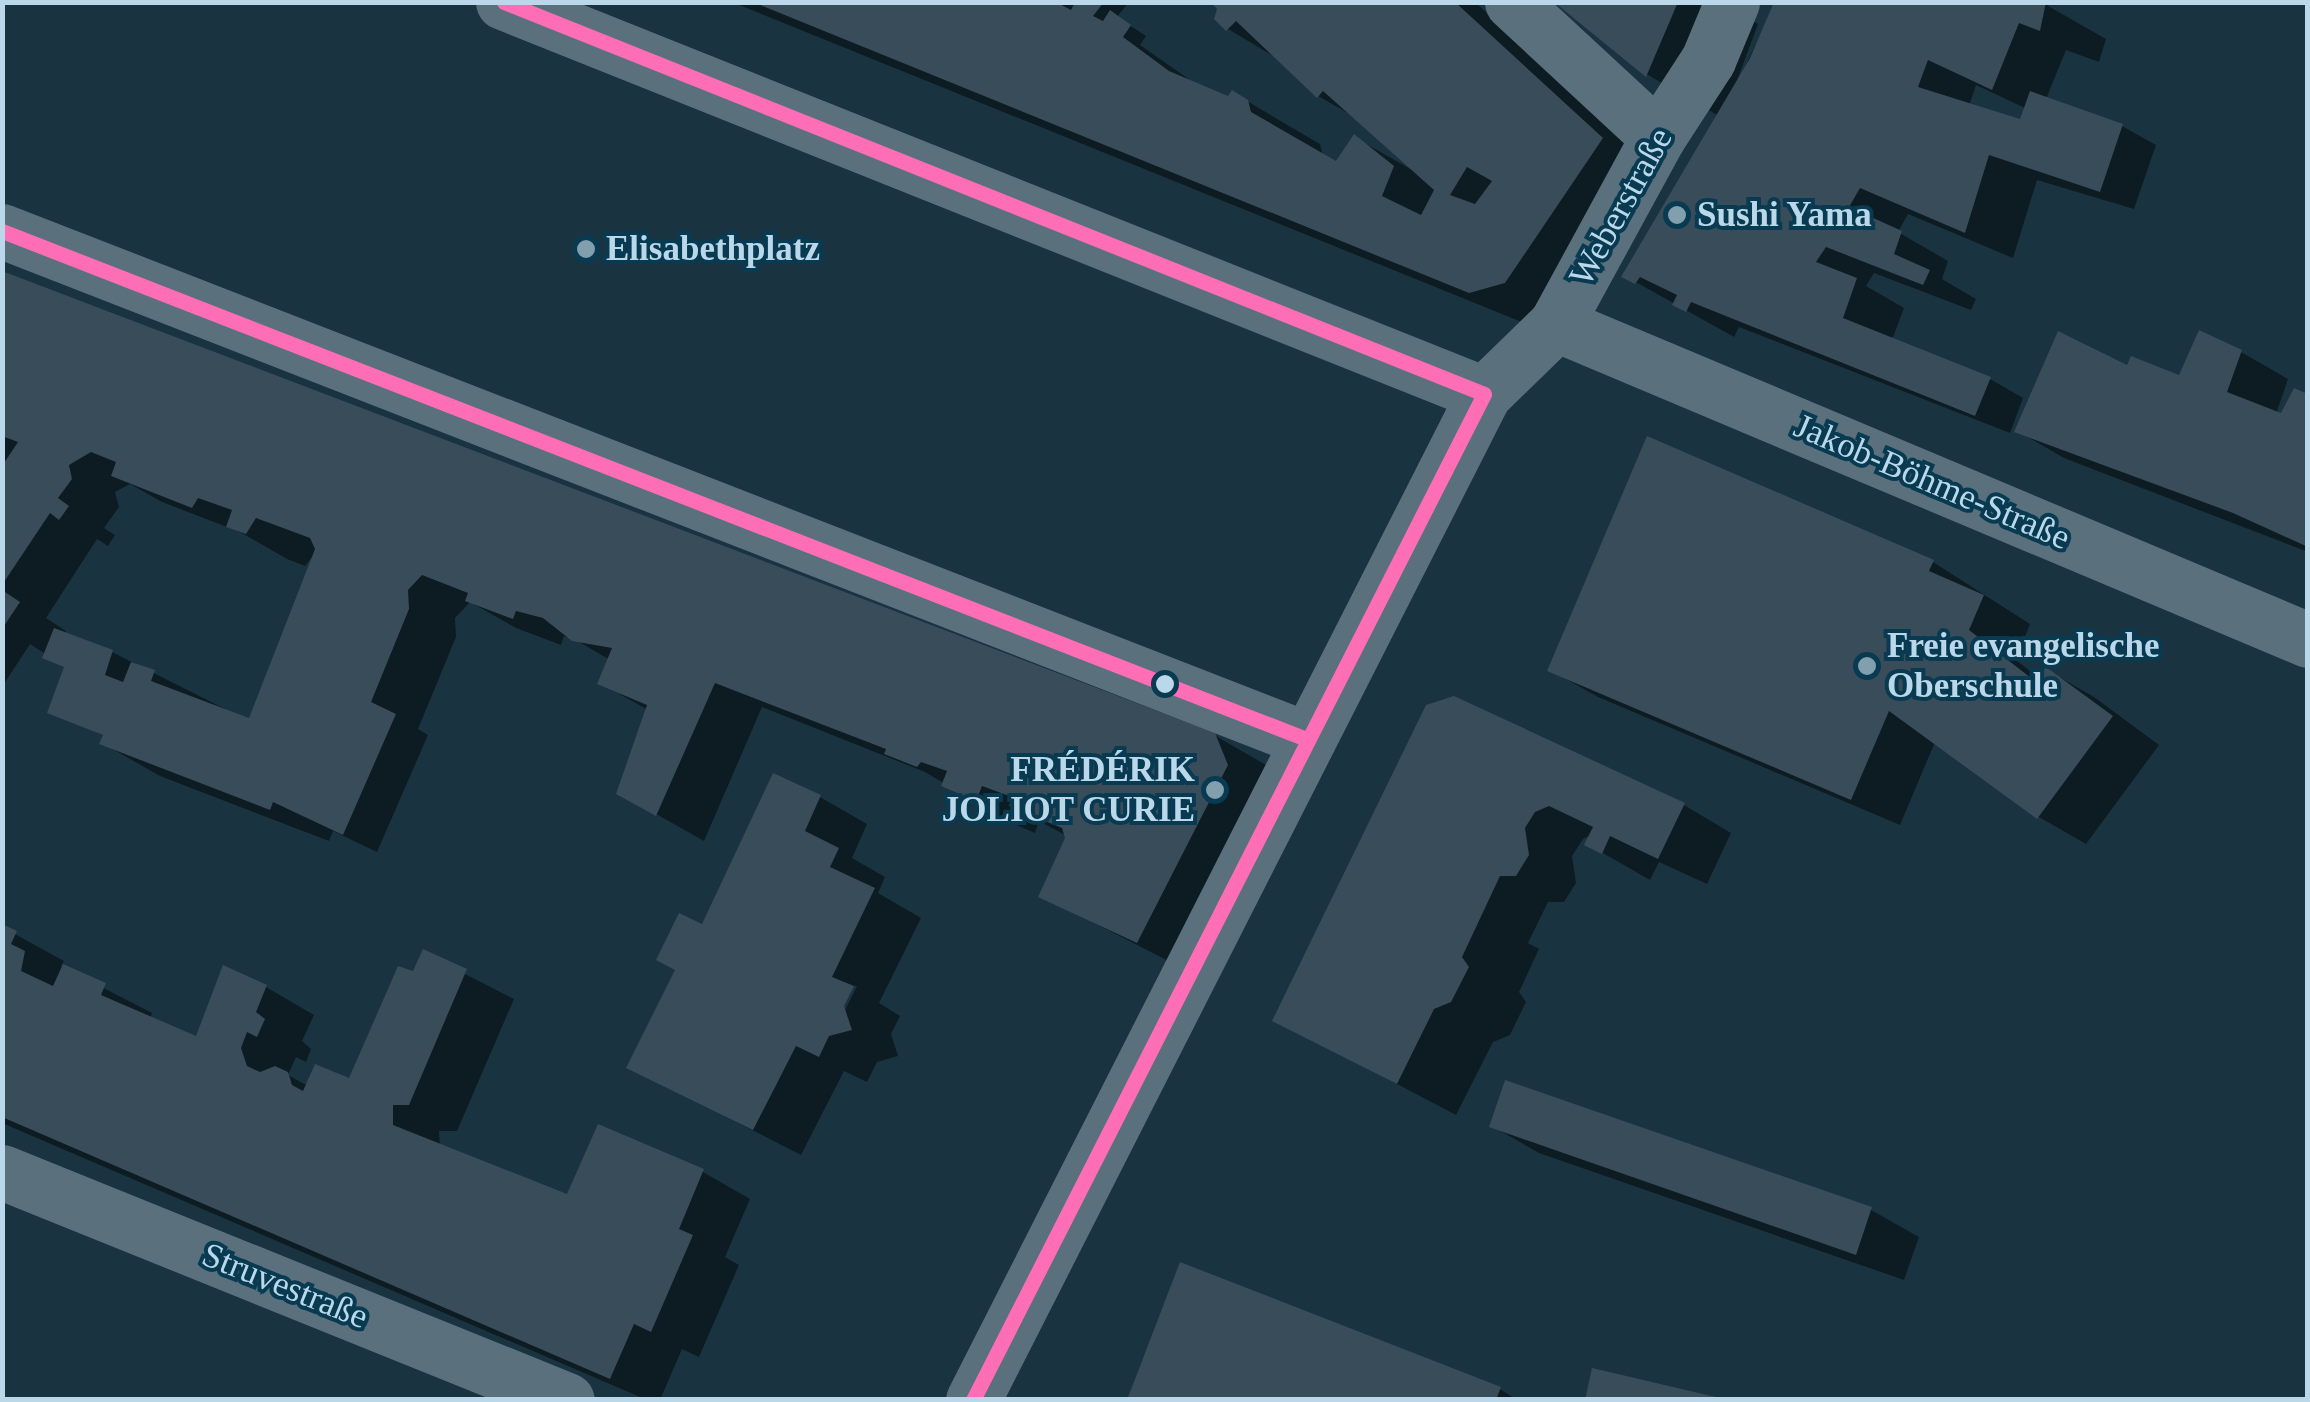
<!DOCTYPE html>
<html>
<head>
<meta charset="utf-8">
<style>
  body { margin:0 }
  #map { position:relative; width:2310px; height:1402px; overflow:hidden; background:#193440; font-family:"Times New Roman",serif }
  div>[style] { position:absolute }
  .shadow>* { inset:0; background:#0007 }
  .building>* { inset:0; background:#394c5a }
  .street>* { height:55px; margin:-27.5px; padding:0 27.5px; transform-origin:27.5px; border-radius:27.5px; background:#5a707c }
  .bus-1>* { height:15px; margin:-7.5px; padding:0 7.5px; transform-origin:7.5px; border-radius:7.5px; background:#fe6eb6 }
  .dots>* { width:28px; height:28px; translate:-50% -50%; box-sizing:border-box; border:5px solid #083a51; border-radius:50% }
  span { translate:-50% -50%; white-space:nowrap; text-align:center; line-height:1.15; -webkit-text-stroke:8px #083a51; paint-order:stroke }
  .street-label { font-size:35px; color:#bad8ea }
  .poi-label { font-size:35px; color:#bad8ea; font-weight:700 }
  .left { translate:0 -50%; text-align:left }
  .right { translate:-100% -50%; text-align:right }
  .frame { position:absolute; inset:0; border:5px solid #bad8ea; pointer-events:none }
</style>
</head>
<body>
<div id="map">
  <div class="shadow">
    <i style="clip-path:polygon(732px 2px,1129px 2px,1117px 17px,1146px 36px,1140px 45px,1200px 87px,1229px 99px,1233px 93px,1320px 144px,1323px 156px,1336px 165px,1354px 137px,1414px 171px,1360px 120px,1318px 96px,1280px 60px,1228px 29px,1216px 18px,1220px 9px,1215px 2px,1475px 2px,1660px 173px,1529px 325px)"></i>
    <i style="clip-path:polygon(evenodd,1558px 2px,1751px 2px,1745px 16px,1758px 24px,1732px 94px,1776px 2px,2050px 2px,2048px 6px,2106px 39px,2099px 62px,2066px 50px,2046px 99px,2122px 126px,2156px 145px,2134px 209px,2037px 180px,2013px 258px,1908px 214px,1898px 232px,1948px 261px,1942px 279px,1976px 299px,1971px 310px,1874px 273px,1866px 286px,1904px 308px,1892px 340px,1990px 379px,2023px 398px,2010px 433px,1739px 327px,1734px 337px,1625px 276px,1719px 116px,1648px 75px,1558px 2px,1976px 85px,2027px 109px,2019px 122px,1969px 106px,1976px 85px)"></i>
    <i style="clip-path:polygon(evenodd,2px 274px,1214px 735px,1273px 769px,1196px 975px,1041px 896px,1067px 836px,1039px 821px,1035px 833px,1003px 819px,925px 772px,762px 707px,704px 841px,619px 793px,648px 710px,600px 683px,610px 660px,574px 639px,564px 636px,561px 645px,516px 628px,470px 602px,455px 618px,456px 637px,418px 729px,428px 735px,377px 852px,333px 831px,329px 841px,160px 776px,102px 743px,105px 736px,50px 712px,67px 668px,30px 644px,2px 687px,2px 470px,6px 465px,2px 463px,2px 274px,130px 484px,162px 502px,240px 532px,287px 559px,305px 566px,316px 552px,251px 722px,112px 652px,64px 634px,66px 631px,46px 618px,97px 539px,108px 546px,115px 535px,104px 528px,119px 507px,115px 492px,130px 484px)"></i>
    <i style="clip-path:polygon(2241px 352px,2288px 379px,2276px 414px,2283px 417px,2308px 397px,2308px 552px,2064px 458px,2017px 431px,2128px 368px,2180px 378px)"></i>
    <i style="clip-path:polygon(1648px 440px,1933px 562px,2030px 624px,2016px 660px,2040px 679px,2047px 670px,2094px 697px,2159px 745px,2086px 844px,2039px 817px,1935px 742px,1900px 825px,1598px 697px,1550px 670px)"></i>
    <i style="clip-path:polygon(1454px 699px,1684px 805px,1731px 833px,1707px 884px,1659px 862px,1650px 880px,1587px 844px,1592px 834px,1583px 839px,1572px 856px,1576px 883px,1564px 902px,1548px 902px,1528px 943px,1539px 949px,1519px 992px,1526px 1002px,1510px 1035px,1493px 1042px,1456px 1115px,1275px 1020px)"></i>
    <i style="clip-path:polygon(evenodd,820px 797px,867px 824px,852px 858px,885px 877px,878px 893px,921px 918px,879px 1003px,900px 1016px,891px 1034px,898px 1056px,877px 1062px,867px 1082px,844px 1071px,801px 1155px,629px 1067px,703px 927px,820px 797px,851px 986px,857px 986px,841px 1018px,836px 1016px,851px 986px)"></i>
    <i style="clip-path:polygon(2px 927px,64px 961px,61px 966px,152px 1013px,150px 1019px,197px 1039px,224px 969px,266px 987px,314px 1015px,302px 1041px,311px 1049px,306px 1062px,296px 1057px,288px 1075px,308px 1086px,350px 1081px,424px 953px,514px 999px,457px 1131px,439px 1131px,440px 1146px,568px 1197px,599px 1127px,703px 1172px,750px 1199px,725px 1257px,739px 1265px,699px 1357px,682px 1349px,660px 1400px,647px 1400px,2px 1123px)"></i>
    <i style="clip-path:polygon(1506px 1083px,1871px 1210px,1919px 1237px,1904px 1280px,1539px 1153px,1492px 1126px)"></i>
    <i style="clip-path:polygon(1500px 1389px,1517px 1400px,1130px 1400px)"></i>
  </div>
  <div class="building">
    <i style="clip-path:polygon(evenodd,753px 2px,1056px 2px,1071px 10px,1075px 2px,1104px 2px,1093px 16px,1103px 21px,1110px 10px,1131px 25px,1123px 37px,1169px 71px,1228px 96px,1232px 90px,1248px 100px,1251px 112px,1336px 161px,1354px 134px,1394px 166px,1382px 196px,1421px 215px,1434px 190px,1323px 91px,1317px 98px,1236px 21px,1226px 31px,1214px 19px,1217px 9px,1211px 2px,1455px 2px,1603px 138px,1505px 283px,1469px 293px,753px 2px,1467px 167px,1492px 181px,1475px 204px,1450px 195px,1467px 167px)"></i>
    <i style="clip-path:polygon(1554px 2px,1678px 2px,1646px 77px)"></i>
    <i style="clip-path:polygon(1774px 2px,2046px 2px,2040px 31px,2019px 23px,1992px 90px,1928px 60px,1918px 87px,2020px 119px,2030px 91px,2123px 124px,2100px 192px,1989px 155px,1965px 233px,1860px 188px,1849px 207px,1902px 231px,1894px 254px,1930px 270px,1923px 285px,1826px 247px,1816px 262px,1857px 278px,1843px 318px,1991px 377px,1975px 416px,1691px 302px,1686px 312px,1672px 305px,1677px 295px,1640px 277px,1635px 284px,1621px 277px,1750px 58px)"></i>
    <i style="clip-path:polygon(2px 271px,1215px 733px,1228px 765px,1137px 943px,1038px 897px,1065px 838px,1062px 828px,1009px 806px,1012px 797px,982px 786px,976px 801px,941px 786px,947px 771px,921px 762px,917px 767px,884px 754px,886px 749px,715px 683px,656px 816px,616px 794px,647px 705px,597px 684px,612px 648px,572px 641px,543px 618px,516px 611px,513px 619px,465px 601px,468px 593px,422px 575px,408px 590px,409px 609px,371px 702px,396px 714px,343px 835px,273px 802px,270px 810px,99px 744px,103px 735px,47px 713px,64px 667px,42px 658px,54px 628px,113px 650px,105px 675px,123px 682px,131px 662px,155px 670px,151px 681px,249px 718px,315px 549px,310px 538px,256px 518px,246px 534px,226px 527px,232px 510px,198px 498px,192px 508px,111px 476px,116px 462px,91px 452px,69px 465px,72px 479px,58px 498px,69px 506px,59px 520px,50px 513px,2px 585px,2px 466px,18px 442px,2px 436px)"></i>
    <i style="clip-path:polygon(2199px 330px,2242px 350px,2227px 392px,2281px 413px,2294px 388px,2308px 394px,2308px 547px,2233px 513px,2014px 432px,2058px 331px,2127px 365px,2131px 356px,2179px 375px)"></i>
    <i style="clip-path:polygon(1647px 436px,1934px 560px,1929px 571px,1984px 595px,1969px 630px,2035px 681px,2046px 667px,2113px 716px,2037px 819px,1889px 711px,1851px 800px,1547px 671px)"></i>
    <i style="clip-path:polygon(2px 590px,20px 602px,2px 629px)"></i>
    <i style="clip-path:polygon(1454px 696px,1685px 803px,1658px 859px,1610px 836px,1602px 854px,1584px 845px,1593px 827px,1549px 806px,1535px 812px,1525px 828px,1529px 855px,1516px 876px,1500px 876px,1462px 957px,1469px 967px,1451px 1002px,1434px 1009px,1397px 1084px,1272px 1021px,1426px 705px)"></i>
    <i style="clip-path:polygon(773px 773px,821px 795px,805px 831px,839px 848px,830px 867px,875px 888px,832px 977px,854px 986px,844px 1006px,852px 1030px,829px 1036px,819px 1057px,796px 1046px,753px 1130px,626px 1068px,675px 970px,656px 960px,679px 913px,702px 924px)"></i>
    <i style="clip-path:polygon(2px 924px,17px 931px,11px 944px,25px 951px,21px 971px,53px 986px,63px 964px,106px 983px,101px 995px,196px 1036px,223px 965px,267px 985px,256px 1012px,265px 1019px,257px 1037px,247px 1032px,241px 1048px,247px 1066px,260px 1072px,275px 1066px,288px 1072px,292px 1085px,303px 1091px,315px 1064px,349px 1078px,398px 966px,413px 971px,423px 949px,467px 969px,409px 1105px,393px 1105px,393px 1125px,567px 1194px,598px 1124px,704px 1169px,679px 1229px,693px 1235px,651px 1332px,634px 1324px,610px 1379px,2px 1117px)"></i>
    <i style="clip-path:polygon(1505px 1080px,1872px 1207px,1856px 1255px,1489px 1127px)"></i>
    <i style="clip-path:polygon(1180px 1262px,1501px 1387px,1496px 1400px,1127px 1400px)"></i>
    <i style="clip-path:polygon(1592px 1368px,1720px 1398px,1720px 1400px,1585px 1400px)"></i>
  </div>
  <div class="street">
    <i style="left:503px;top:2px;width:1056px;rotate:21.78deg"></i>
    <i style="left:1512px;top:2px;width:199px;rotate:42.8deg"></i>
    <i style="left:2px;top:231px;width:1399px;rotate:21.28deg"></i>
    <i style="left:1556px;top:324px;width:816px;rotate:22.79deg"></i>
    <i style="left:2px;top:1172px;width:609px;rotate:21.98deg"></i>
    <i style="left:973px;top:1400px;width:1128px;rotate:-63.07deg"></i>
    <i style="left:1484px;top:394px;width:100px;rotate:-44.2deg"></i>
    <i style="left:1556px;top:324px;width:213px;rotate:-61.4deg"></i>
    <i style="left:1658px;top:137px;width:92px;rotate:-57deg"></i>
    <i style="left:1708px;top:60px;width:63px;rotate:-67.5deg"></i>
  </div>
  <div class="bus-1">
    <i style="left:504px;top:2px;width:1055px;rotate:21.8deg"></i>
    <i style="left:1484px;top:394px;width:1128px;rotate:116.93deg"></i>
    <i style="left:2px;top:231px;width:1399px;rotate:21.28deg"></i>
  </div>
  <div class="dots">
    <i style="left:1677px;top:215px;background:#829fae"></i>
    <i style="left:586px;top:249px;background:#829fae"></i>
    <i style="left:1867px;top:666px;background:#829fae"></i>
    <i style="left:1165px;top:684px;background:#bad8ea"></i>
    <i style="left:1215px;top:790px;background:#829fae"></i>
  </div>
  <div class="street-label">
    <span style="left:1621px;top:207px;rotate:-61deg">Weberstraße</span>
    <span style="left:1932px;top:482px;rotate:23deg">Jakob-Böhme-Straße</span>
    <span style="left:285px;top:1286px;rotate:22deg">Struvestraße</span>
  </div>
  <div class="poi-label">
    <span class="left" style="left:1697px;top:215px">Sushi Yama</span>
    <span class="left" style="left:606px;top:249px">Elisabethplatz</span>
    <span class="left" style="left:1887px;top:666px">Freie evangelische<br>Oberschule</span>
    <span class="right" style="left:1195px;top:790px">FRÉDÉRIK<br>JOLIOT CURIE</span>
  </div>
  <div class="frame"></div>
</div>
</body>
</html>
